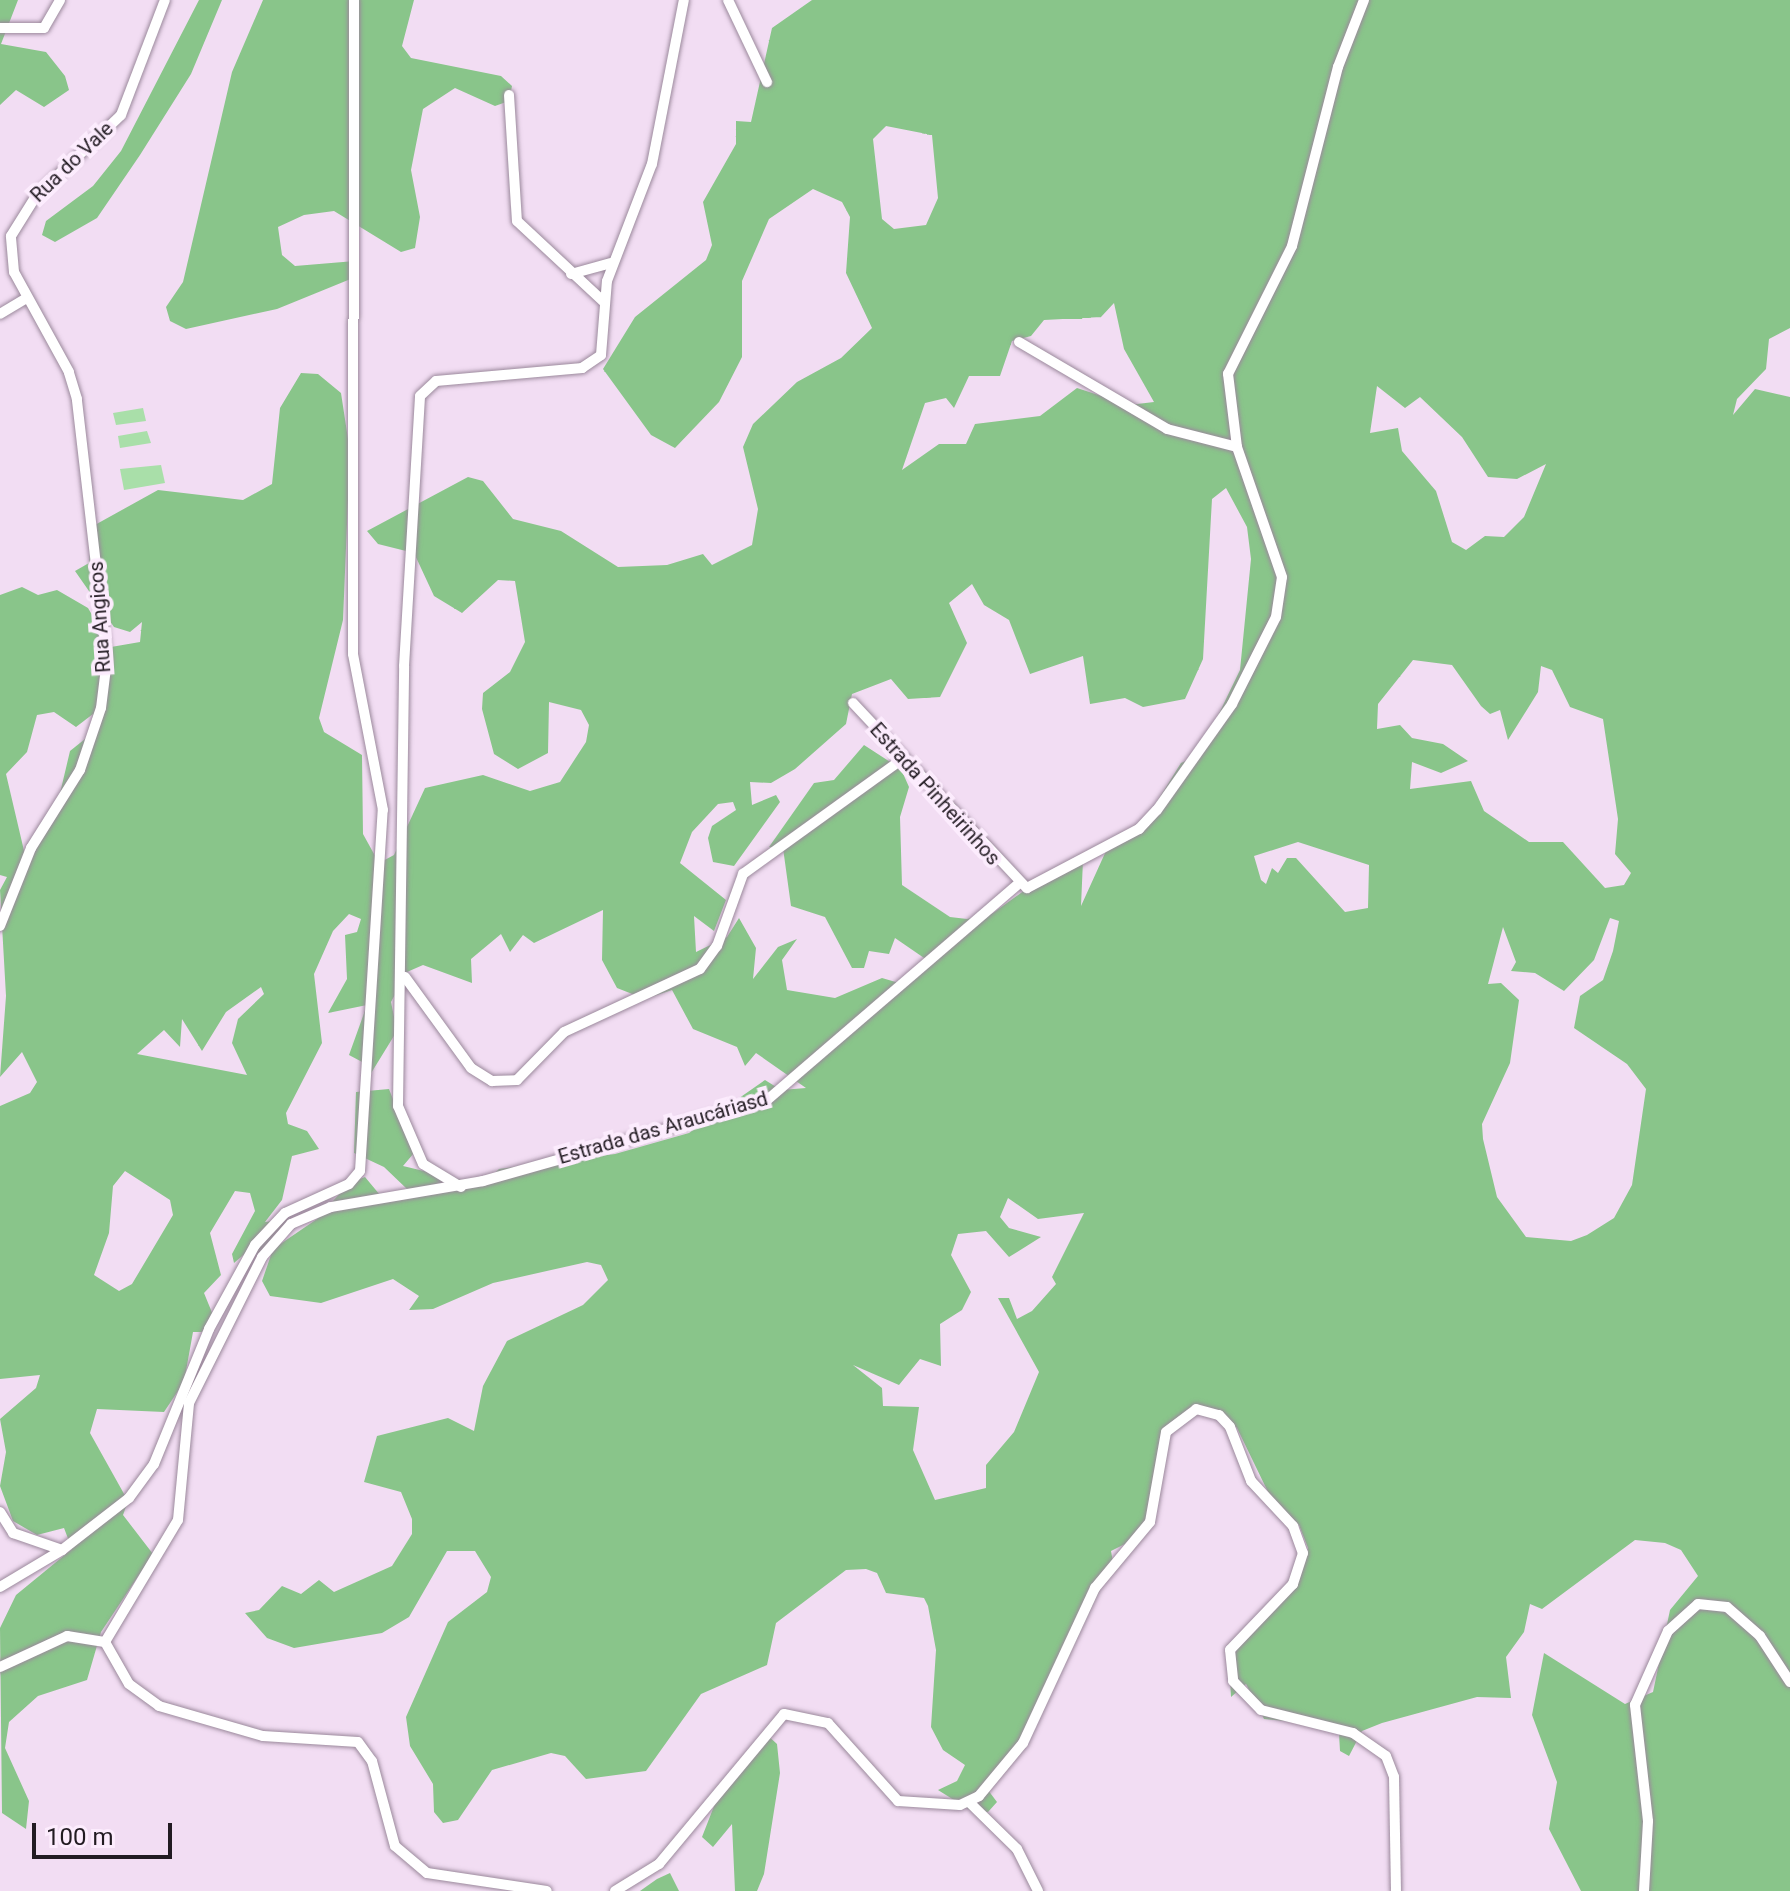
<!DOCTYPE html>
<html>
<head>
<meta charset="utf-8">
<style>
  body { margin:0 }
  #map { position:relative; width:1790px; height:1891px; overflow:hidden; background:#f2ddf3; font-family:Roboto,sans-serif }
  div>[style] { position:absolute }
  .green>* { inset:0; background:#a9dfa9 }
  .forest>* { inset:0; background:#89c58a }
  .roads { filter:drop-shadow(0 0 2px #9b899c) drop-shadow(0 0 2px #9b899c) }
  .minor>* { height:10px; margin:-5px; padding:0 5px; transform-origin:5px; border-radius:5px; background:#fff }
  span { translate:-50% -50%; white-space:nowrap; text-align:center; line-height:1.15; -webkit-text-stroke:8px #fcecfd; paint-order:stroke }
  .street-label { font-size:20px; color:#221b22 }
  .scale { position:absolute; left:32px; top:1823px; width:140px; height:36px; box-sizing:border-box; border:4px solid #221b22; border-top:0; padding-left:10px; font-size:24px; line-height:28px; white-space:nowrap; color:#221b22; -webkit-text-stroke:6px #fcecfd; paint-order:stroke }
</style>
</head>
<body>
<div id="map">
  <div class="green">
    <i style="clip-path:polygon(143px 408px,146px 421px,116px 425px,113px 413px)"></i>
    <i style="clip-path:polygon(147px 431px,151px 443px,120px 448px,118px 436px)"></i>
    <i style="clip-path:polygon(161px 465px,165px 483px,124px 490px,120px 469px)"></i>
  </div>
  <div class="forest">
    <i style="clip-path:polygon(0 0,18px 0,1px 44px,46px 52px,65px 76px,69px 90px,44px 107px,16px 90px,0 105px)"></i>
    <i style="clip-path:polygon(199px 0,222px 0,191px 74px,140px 155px,97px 218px,55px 242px,42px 235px,46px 221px,93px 186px,121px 151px)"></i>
    <i style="clip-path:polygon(263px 0,414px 0,402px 46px,411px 58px,501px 76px,512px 86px,509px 101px,495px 106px,455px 88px,423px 109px,411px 170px,420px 217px,415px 248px,401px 252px,334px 211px,304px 215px,278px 227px,282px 255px,295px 266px,355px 261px,358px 276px,277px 309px,186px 329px,170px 321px,166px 307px,183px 282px,232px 72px)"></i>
    <i style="clip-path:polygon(evenodd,812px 0,1790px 0,1790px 328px,1769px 339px,1766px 369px,1737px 399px,1733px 415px,1755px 389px,1790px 397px,1790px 1891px,1581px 1891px,1549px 1829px,1557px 1782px,1532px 1715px,1544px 1653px,1625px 1704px,1653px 1692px,1670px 1610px,1698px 1576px,1681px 1550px,1665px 1543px,1635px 1540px,1542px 1609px,1530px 1604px,1524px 1632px,1506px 1657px,1511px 1698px,1477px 1697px,1382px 1723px,1362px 1731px,1349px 1756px,1340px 1751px,1339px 1734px,1323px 1725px,1264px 1719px,1246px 1684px,1231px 1697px,1229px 1657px,1305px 1562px,1308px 1548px,1299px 1525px,1269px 1494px,1237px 1428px,1224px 1415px,1200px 1409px,1169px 1433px,1156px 1502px,1135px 1539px,1111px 1551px,1113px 1562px,1036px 1725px,988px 1790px,997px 1802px,988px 1812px,973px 1812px,938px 1790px,957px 1781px,965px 1765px,943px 1750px,931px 1727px,936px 1650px,928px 1606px,924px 1598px,886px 1593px,877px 1573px,866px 1569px,846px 1570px,776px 1623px,767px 1665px,701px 1694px,646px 1771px,586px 1779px,565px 1756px,551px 1753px,492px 1770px,458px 1820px,443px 1823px,434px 1812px,433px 1784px,410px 1746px,406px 1717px,448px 1622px,487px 1592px,491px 1577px,475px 1551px,447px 1551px,409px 1617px,382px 1633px,294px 1648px,267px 1638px,245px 1613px,259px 1610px,282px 1586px,301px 1594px,319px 1580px,334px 1592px,392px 1566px,412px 1534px,412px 1519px,401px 1492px,364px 1482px,377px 1436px,448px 1418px,474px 1431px,483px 1386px,507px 1341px,583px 1305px,608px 1280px,601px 1265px,587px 1262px,493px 1283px,433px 1309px,409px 1310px,419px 1296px,393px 1279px,321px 1303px,270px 1296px,262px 1281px,273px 1249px,317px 1219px,349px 1183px,365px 1177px,380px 1195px,407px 1189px,384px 1167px,354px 1153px,356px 1092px,389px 1089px,414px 1153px,403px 1166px,482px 1185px,499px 1169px,615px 1154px,689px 1133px,765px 1080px,781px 1090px,806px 1088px,756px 1053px,745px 1066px,737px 1047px,693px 1029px,672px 990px,645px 999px,617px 988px,602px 960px,603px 910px,534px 943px,523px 935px,510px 952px,501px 934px,471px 959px,472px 983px,423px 965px,407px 972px,391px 1002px,397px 1031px,365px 1083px,364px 1063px,349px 1055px,367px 1005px,328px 1013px,347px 979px,345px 935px,357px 932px,361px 919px,349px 914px,333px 931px,314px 974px,322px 1043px,286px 1113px,288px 1124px,307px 1131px,319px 1149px,292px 1156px,282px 1200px,265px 1222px,298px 1218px,258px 1257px,254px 1246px,234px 1263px,232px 1254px,255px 1211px,250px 1193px,235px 1191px,210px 1233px,221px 1275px,204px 1293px,213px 1315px,202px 1332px,193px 1332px,184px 1382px,164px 1412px,97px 1409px,90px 1433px,128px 1501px,123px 1515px,153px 1554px,101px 1632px,87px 1680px,38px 1696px,9px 1722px,5px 1748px,29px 1801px,26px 1829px,2px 1813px,0 1628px,16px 1595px,72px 1549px,64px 1528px,37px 1535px,13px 1521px,0 1486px,6px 1452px,0 1419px,36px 1388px,40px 1375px,0 1379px,0 1106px,30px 1093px,37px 1082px,22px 1052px,0 1077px,6px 996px,0 890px,7px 877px,0 875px,0 595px,22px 587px,38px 595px,57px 590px,88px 608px,111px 647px,140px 642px,142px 622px,130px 632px,114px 627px,75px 571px,89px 563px,93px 526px,158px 490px,243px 500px,272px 484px,280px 408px,301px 373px,318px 374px,341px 393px,350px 452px,343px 620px,319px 718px,324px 732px,362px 755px,363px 834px,379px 863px,394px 855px,425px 788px,483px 775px,530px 791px,560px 782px,586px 742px,589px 725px,581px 710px,549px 702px,548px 753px,518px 769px,494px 754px,482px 709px,483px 693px,510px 672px,525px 642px,515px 581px,498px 580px,462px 613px,434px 596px,414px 553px,378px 544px,367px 531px,468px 477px,483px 481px,513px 519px,561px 531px,618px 567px,667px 565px,703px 554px,712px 565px,752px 545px,758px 509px,743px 447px,753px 424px,797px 382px,841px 358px,872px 328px,846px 273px,850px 217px,842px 202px,813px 189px,769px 219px,742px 281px,742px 357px,719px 402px,675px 448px,651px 435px,603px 369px,635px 317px,706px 260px,712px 245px,703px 202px,736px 144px,736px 121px,751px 122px,772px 28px,812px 0,886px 126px,932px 135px,938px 198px,926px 225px,894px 229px,882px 219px,873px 139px,886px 126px,812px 0,1114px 303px,1124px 349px,1154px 402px,1129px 405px,1077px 388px,1040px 416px,975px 424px,966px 444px,939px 444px,902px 470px,925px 403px,946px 398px,954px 408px,969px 376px,1000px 376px,1012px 341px,1031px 336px,1044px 320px,1101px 317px,1114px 303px,812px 0,1377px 386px,1405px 408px,1420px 397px,1462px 437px,1488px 477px,1517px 479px,1546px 464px,1524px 517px,1504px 537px,1485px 536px,1466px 550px,1452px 542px,1436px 491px,1402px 451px,1398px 428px,1370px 433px,1377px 386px,812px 0,1226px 488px,1247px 527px,1251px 559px,1240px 670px,1199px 755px,1181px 763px,1145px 821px,1106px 851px,1081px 906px,1083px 860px,1053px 870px,993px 913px,967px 919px,950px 917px,902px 885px,900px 817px,909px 787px,901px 769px,864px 745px,834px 780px,814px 783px,769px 847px,783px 848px,791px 906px,825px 917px,852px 968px,864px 968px,869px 951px,889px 954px,895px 938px,927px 960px,899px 983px,882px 978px,835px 998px,787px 990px,782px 960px,797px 939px,778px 947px,753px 979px,756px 948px,739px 918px,727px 937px,696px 952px,694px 916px,714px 931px,726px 900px,680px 863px,692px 832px,718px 804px,733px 802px,736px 810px,712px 826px,708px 838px,713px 862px,734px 866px,780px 802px,776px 795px,752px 805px,750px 782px,771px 783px,795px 769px,846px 724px,852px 694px,891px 679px,908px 699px,940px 697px,967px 643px,949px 603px,972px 584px,984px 605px,1009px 620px,1030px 674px,1083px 656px,1090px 704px,1125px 698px,1143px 707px,1185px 699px,1203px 659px,1212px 499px,1226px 488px,812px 0,1413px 660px,1452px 665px,1481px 706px,1490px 714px,1500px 710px,1508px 740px,1538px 692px,1541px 666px,1552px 670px,1570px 707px,1603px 719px,1618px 819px,1615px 854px,1631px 873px,1624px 885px,1605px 888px,1563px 842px,1529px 842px,1484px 811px,1471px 781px,1410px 789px,1412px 762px,1441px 773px,1468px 761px,1443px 744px,1412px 738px,1400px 725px,1377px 729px,1378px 704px,1413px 660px,812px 0,54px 712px,76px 727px,93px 714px,90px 735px,70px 751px,53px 823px,25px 855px,6px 774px,27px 752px,37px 715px,54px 712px,812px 0,1298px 842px,1369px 865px,1368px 908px,1345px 912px,1296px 858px,1287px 858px,1278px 873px,1272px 868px,1266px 884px,1261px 880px,1254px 856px,1298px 842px,812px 0,1610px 918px,1619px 921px,1613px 951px,1603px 980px,1580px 996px,1574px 1028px,1627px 1064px,1646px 1089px,1632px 1185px,1614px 1218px,1587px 1235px,1571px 1241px,1526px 1237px,1497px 1197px,1483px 1139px,1482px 1124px,1510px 1063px,1519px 1000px,1501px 983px,1488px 984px,1503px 927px,1516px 962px,1511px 971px,1535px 973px,1564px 991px,1594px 960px,1610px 918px,812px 0,261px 987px,264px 994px,238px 1019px,232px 1043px,247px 1075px,137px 1054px,164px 1030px,180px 1047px,182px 1019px,202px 1051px,226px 1012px,261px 987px,812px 0,125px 1171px,170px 1200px,173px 1215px,132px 1284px,119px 1291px,94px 1275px,109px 1233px,113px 1186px,125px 1171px,812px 0,1008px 1198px,1038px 1219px,1084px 1213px,1052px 1277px,1056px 1284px,1032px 1311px,1017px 1319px,1009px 1298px,998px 1298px,1039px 1372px,1014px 1432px,986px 1465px,986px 1488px,935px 1500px,913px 1450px,919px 1407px,883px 1406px,882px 1388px,853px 1365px,899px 1385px,920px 1359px,941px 1366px,940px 1324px,962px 1310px,971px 1292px,951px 1255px,958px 1234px,986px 1231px,1009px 1257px,1041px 1237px,1009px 1228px,1000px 1217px,1008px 1198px)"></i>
    <i style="clip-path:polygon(765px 1733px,777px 1744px,780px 1773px,764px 1874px,757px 1891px,735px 1891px,732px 1824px,713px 1847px,702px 1837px,725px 1778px)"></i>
    <i style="clip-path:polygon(670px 1873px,679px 1891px,640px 1891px,657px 1879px)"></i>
  </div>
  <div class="roads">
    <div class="minor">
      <i style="left:728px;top:0;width:91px;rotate:64.6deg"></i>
      <i style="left:0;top:28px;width:44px"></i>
      <i style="left:44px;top:28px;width:32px;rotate:-60deg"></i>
      <i style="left:509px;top:95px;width:126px;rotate:86.4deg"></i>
      <i style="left:517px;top:221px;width:119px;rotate:43deg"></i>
      <i style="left:571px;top:274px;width:41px;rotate:-15.4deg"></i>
      <i style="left:0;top:314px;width:29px;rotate:-31deg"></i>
      <i style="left:1019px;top:342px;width:172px;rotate:30.4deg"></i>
      <i style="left:1167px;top:429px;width:72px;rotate:14.4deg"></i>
      <i style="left:853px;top:703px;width:254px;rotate:46.8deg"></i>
      <i style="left:1027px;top:888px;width:127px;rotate:-27.8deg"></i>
      <i style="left:1139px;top:829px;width:26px;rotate:-47deg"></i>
      <i style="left:1157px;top:810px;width:130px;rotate:-54.7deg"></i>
      <i style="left:1232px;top:704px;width:97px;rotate:-63.2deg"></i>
      <i style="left:1276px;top:617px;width:40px;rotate:-81.5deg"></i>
      <i style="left:1282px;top:577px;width:138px;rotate:-109.1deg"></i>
      <i style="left:1237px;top:447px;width:74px;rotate:-97deg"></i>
      <i style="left:1228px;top:374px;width:143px;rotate:-63.4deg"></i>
      <i style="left:1292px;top:246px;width:185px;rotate:-75.6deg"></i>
      <i style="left:1338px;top:67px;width:72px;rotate:-68.8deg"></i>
      <i style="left:0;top:926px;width:84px;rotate:-68.3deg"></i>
      <i style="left:31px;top:848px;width:92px;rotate:-57.9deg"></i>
      <i style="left:80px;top:770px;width:65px;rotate:-71.3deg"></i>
      <i style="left:101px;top:708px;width:48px;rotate:-82.9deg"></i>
      <i style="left:107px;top:660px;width:263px;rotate:-96.6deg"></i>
      <i style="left:77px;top:399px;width:28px;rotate:-107deg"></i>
      <i style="left:69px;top:372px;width:114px;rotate:-118.8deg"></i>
      <i style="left:14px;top:272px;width:36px;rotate:-95deg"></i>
      <i style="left:11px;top:236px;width:47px;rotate:-58deg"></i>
      <i style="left:36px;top:196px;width:117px;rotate:-43.6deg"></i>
      <i style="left:121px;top:115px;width:123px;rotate:-69.1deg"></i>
      <i style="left:405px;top:977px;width:112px;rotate:54deg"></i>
      <i style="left:471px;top:1068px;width:25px;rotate:32deg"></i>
      <i style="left:492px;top:1081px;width:25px;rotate:-2deg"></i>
      <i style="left:517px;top:1080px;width:67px;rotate:-45.6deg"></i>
      <i style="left:564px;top:1032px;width:150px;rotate:-24.9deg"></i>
      <i style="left:700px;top:969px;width:29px;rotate:-54deg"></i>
      <i style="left:717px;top:946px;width:77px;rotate:-70.1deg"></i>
      <i style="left:743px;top:874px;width:195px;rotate:-35.8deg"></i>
      <i style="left:461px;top:1187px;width:44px;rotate:-148.8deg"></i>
      <i style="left:423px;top:1164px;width:63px;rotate:-113.3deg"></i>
      <i style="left:398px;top:1106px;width:440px;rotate:-89.2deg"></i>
      <i style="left:404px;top:666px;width:270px;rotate:-86.6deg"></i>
      <i style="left:420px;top:396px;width:22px;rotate:-43deg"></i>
      <i style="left:436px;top:381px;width:147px;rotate:-5.1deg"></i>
      <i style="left:582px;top:368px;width:23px;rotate:-34deg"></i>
      <i style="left:601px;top:355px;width:74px;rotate:-85.4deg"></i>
      <i style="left:607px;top:281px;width:125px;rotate:-69deg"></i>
      <i style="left:652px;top:164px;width:167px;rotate:-79deg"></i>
      <i style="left:0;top:1512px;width:25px;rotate:58deg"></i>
      <i style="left:13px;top:1533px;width:52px;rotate:19.1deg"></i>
      <i style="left:62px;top:1550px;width:85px;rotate:-37.8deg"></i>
      <i style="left:129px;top:1498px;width:42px;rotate:-53.7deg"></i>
      <i style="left:154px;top:1464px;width:146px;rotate:-67.8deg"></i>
      <i style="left:209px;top:1329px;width:96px;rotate:-61.3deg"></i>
      <i style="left:255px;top:1245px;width:44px;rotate:-46.8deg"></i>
      <i style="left:285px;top:1213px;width:70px;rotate:-24.4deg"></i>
      <i style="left:349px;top:1184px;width:17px;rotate:-50deg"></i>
      <i style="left:360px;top:1171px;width:362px;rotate:-86.4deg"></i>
      <i style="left:383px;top:810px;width:159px;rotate:-100.9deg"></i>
      <i style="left:353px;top:654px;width:654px;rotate:-89.91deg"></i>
      <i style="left:0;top:1587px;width:72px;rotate:-30.8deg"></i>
      <i style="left:105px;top:1642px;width:142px;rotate:-59.1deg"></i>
      <i style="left:178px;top:1520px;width:118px;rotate:-84.6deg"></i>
      <i style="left:189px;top:1403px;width:163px;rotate:-63.4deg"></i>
      <i style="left:262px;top:1257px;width:44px;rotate:-48.7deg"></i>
      <i style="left:291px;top:1224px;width:43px;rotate:-23deg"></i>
      <i style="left:331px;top:1207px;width:154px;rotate:-9.7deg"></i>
      <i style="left:483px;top:1181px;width:294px;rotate:-15.8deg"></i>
      <i style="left:766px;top:1101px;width:331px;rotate:-40.7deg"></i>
      <i style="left:105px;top:1642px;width:48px;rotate:60.3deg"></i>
      <i style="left:129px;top:1684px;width:37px;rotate:36deg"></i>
      <i style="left:159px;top:1706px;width:108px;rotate:16.1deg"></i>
      <i style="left:263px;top:1736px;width:95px;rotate:3.6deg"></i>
      <i style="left:358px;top:1742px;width:24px;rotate:54deg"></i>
      <i style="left:372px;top:1761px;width:88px;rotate:74.9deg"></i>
      <i style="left:395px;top:1846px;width:42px;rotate:40.2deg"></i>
      <i style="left:427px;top:1873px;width:121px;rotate:8.5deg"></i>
      <i style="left:0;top:1667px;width:74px;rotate:-24.8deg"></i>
      <i style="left:67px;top:1636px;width:38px;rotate:9deg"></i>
      <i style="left:969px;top:1802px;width:67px;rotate:44.4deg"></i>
      <i style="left:1017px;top:1849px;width:47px;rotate:63.4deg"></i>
      <i style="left:615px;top:1891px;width:52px;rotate:-31.5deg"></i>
      <i style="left:659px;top:1864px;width:195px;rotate:-50.2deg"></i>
      <i style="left:784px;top:1714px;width:45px;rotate:11.6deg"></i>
      <i style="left:828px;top:1723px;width:105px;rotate:48.1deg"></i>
      <i style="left:898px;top:1801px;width:62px;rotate:3.7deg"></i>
      <i style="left:960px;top:1805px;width:21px;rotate:-25deg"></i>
      <i style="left:979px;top:1796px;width:69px;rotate:-50.3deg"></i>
      <i style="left:1023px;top:1743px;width:171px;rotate:-65.1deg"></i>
      <i style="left:1095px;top:1588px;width:86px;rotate:-50.2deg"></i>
      <i style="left:1150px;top:1522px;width:91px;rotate:-79.9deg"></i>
      <i style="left:1166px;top:1432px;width:38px;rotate:-37deg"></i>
      <i style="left:1196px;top:1409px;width:24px;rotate:15deg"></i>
      <i style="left:1219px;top:1415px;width:16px;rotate:47deg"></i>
      <i style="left:1230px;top:1427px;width:58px;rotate:68.7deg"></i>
      <i style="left:1251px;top:1481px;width:62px;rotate:47deg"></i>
      <i style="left:1293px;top:1526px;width:29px;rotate:70deg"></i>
      <i style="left:1303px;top:1553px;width:33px;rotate:108deg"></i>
      <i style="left:1293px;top:1584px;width:91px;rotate:133.7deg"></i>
      <i style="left:1230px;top:1650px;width:31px;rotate:84deg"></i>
      <i style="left:1233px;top:1681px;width:40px;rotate:46deg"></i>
      <i style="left:1261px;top:1710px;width:95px;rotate:14deg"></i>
      <i style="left:1353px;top:1733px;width:40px;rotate:34.9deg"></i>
      <i style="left:1386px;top:1756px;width:22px;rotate:69deg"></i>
      <i style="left:1394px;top:1777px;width:114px;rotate:89deg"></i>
      <i style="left:1644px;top:1891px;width:70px;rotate:-86.7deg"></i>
      <i style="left:1648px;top:1821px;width:117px;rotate:-96.4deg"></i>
      <i style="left:1635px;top:1705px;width:81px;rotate:-66deg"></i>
      <i style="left:1668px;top:1631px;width:40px;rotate:-42deg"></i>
      <i style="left:1698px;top:1604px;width:29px;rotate:6deg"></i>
      <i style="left:1727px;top:1607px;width:44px;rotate:41.3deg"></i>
      <i style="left:1760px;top:1636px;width:55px;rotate:56.9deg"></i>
    </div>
  </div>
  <div class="street-label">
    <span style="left:72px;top:162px;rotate:-44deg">Rua do Vale</span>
    <span style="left:100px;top:617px;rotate:-94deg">Rua Angicos</span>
    <span style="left:935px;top:794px;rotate:48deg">Estrada Pinheirinhos</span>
    <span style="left:663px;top:1128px;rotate:-16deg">Estrada das Araucáriasd</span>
  </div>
  <div class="scale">100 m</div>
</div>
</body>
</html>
